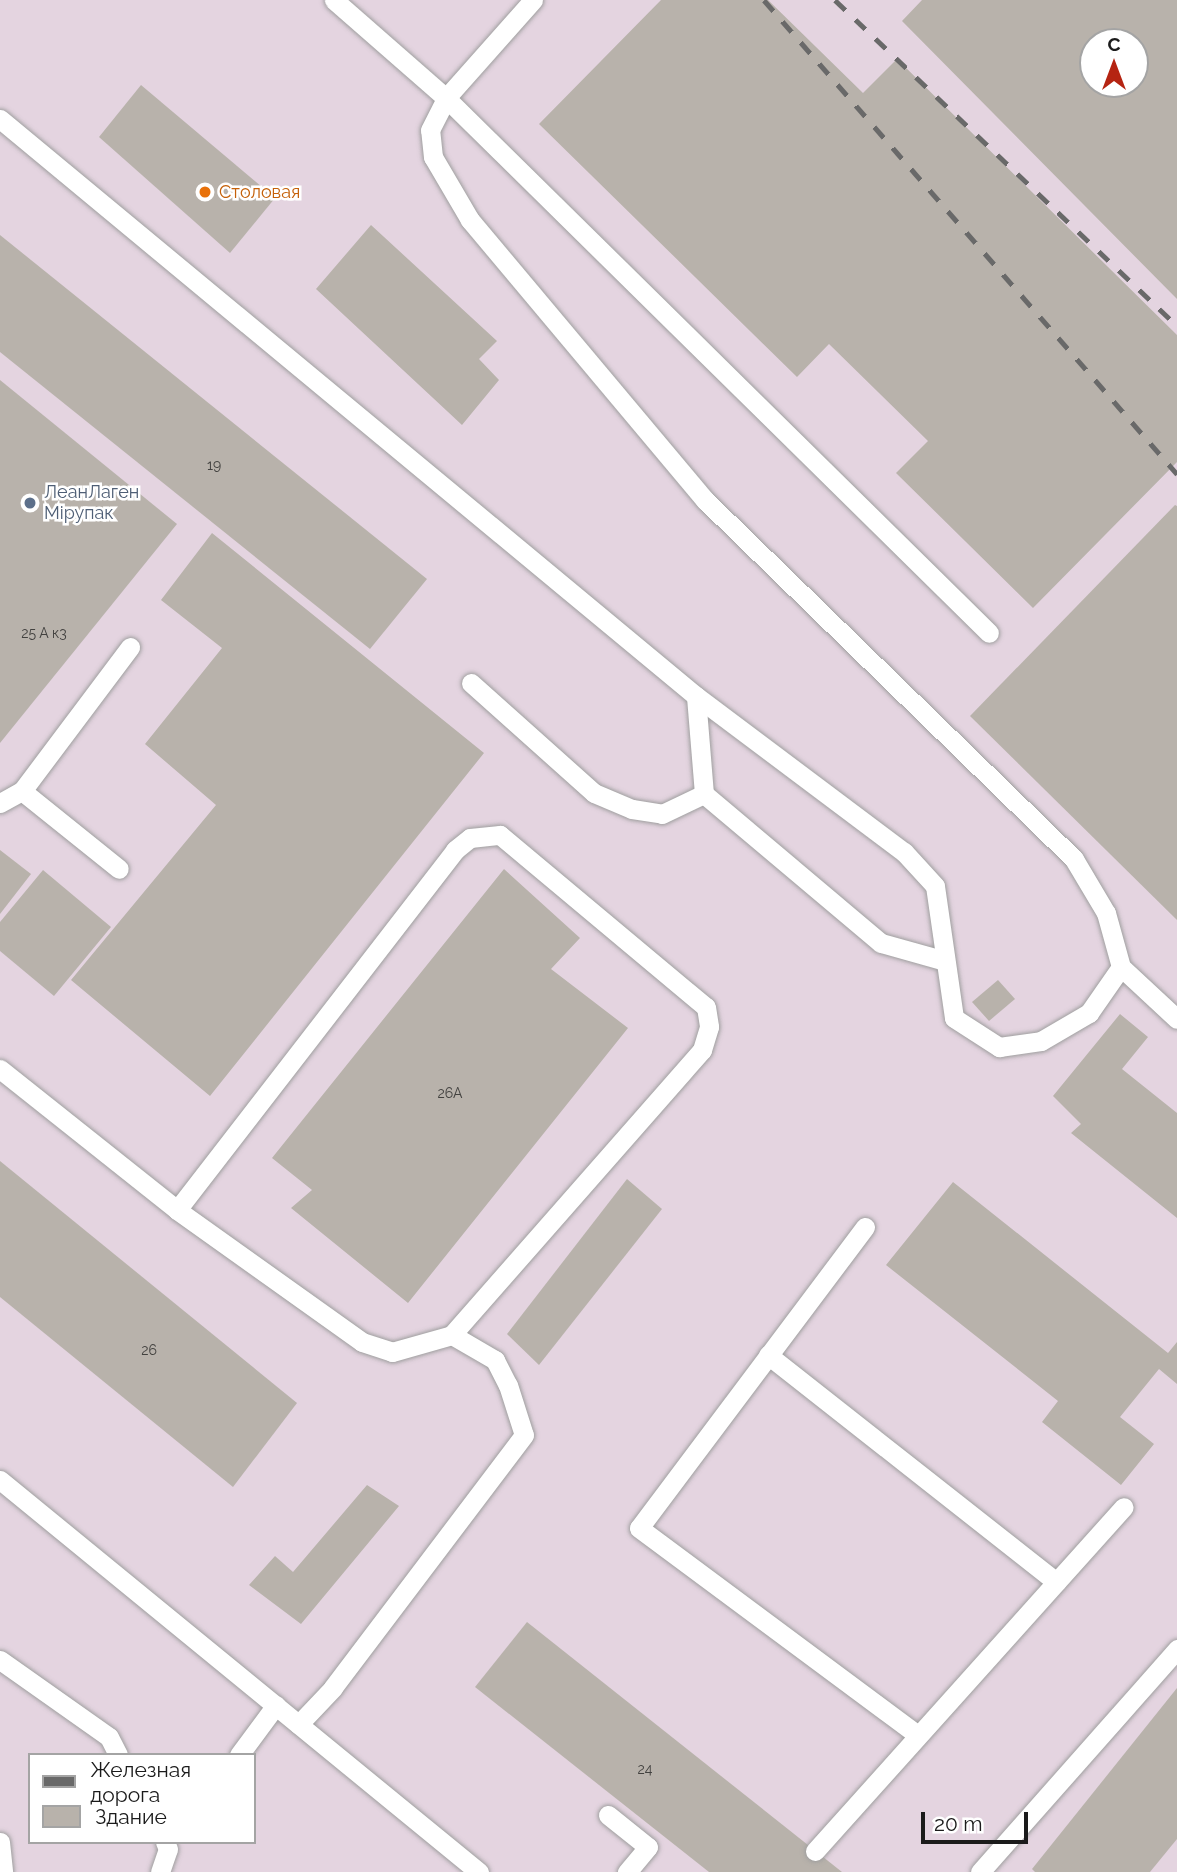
<!DOCTYPE html>
<html>
<head>
<meta charset="utf-8">
<style>
  body { margin:0 }
  #map { position:relative; width:1177px; height:1872px; overflow:hidden; background:#eceae2; font-family:Raleway,sans-serif }
  div>[style] { position:absolute }
  .industrial>* { inset:0; background:#e4d4e0 }
  .building>* { inset:0; background:#b8b2ab }
  .roads { filter:drop-shadow(0 0 2px #9f9f9f) drop-shadow(0 0 2px #9f9f9f) }
  .service>* { height:19px; margin:-9.5px; padding:0 9.5px; transform-origin:9.5px; border-radius:9.5px; background:#fff }
  .rail>* { height:5px; margin-top:-2.5px; transform-origin:0; background:repeating-linear-gradient(90deg,#696969 0 14px,transparent 0 28px) }
  .dots>* { width:19px; height:19px; translate:-50% -50%; box-sizing:border-box; border:4px solid #fff; border-radius:50% }
  span { translate:-50% -50%; white-space:nowrap; text-align:center; line-height:1.15; -webkit-text-stroke:5px #fff; paint-order:stroke }
  .number-label { font-size:14px; color:#42413f }
  .number-label span { -webkit-text-stroke-width:0 }
  .food-label { font-size:18px; color:#c56008 }
  .left { translate:0 -50%; text-align:left }
  .service-label { font-size:18px; color:#4e5e75 }
  .legend { position:absolute; left:28px; top:1753px; width:228px; height:91px; box-sizing:border-box; background:#fff; border:2px solid #a4a4a4; margin:0; padding:9px 12px; list-style:none; font-size:21px; color:#1b1b1b }
  .legend li { display:flex; align-items:center; gap:14px; height:35px }
  .legend b { width:35px; border:2px solid #a4a4a4 }
  .north { position:absolute; left:1079px; top:28px; width:70px; height:70px; box-sizing:border-box; background:#fff; border:2px solid #a4a4a4; border-radius:50%; rotate:0deg; font-size:19px; font-weight:700; line-height:28px; text-align:center; color:#1b1b1b }
  .north::after { content:''; display:block; margin:auto; width:24px; height:32px; background:#b52412; clip-path:polygon(50% 0,100% 100%,50% 72%,0 100%) }
  .scale { position:absolute; left:921px; top:1812px; width:107px; height:32px; box-sizing:border-box; border:4px solid #1b1b1b; border-top:0; padding-left:9px; font-size:21px; line-height:24px; white-space:nowrap; color:#1b1b1b; -webkit-text-stroke:5px #fff; paint-order:stroke }
</style>
</head>
<body>
<div id="map">
  <div class="industrial">
    <i style="clip-path:polygon(evenodd,0 0,1177px 0,1177px 1872px,0 1872px,0 0,1093px 42px,1135px 42px,1135px 84px,1093px 84px,1093px 42px,0 0,30px 1755px,254px 1755px,254px 1842px,30px 1842px,30px 1755px)"></i>
  </div>
  <div class="building">
    <i style="clip-path:polygon(661px 0,768px 0,863px 93px,897px 59px,1177px 335px,1177px 462px,1033px 608px,896px 473px,928px 441px,829px 344px,797px 377px,539px 124px)"></i>
    <i style="clip-path:polygon(evenodd,922px 0,1177px 0,1177px 299px,902px 21px,922px 0,1093px 42px,1135px 42px,1135px 84px,1093px 84px,1093px 42px)"></i>
    <i style="clip-path:polygon(141px 85px,275px 198px,230px 253px,99px 137px)"></i>
    <i style="clip-path:polygon(371px 225px,497px 341px,479px 359px,499px 380px,462px 425px,316px 289px)"></i>
    <i style="clip-path:polygon(0 235px,427px 579px,370px 649px,0 352px)"></i>
    <i style="clip-path:polygon(0 380px,177px 524px,0 743px)"></i>
    <i style="clip-path:polygon(1175px 505px,1177px 506px,1177px 920px,970px 716px)"></i>
    <i style="clip-path:polygon(212px 533px,484px 753px,210px 1096px,71px 980px,216px 805px,145px 744px,222px 648px,161px 600px)"></i>
    <i style="clip-path:polygon(0 850px,31px 874px,0 914px)"></i>
    <i style="clip-path:polygon(504px 869px,580px 938px,551px 969px,628px 1028px,408px 1303px,291px 1208px,312px 1190px,272px 1158px)"></i>
    <i style="clip-path:polygon(43px 870px,111px 927px,54px 996px,0 951px,0 922px)"></i>
    <i style="clip-path:polygon(998px 980px,1015px 999px,989px 1021px,972px 1002px)"></i>
    <i style="clip-path:polygon(1120px 1014px,1148px 1037px,1122px 1069px,1177px 1113px,1177px 1218px,1071px 1133px,1081px 1124px,1053px 1096px)"></i>
    <i style="clip-path:polygon(0 1161px,297px 1403px,233px 1487px,0 1297px)"></i>
    <i style="clip-path:polygon(627px 1179px,662px 1209px,539px 1365px,507px 1334px)"></i>
    <i style="clip-path:polygon(953px 1182px,1168px 1353px,1177px 1342px,1177px 1384px,1159px 1369px,1120px 1417px,1154px 1444px,1121px 1485px,1042px 1422px,1058px 1401px,886px 1265px)"></i>
    <i style="clip-path:polygon(367px 1485px,399px 1506px,301px 1624px,249px 1585px,275px 1556px,293px 1572px)"></i>
    <i style="clip-path:polygon(527px 1622px,842px 1872px,709px 1872px,475px 1687px)"></i>
    <i style="clip-path:polygon(1177px 1688px,1177px 1839px,1150px 1872px,1035px 1872px,1032px 1869px)"></i>
  </div>
  <div class="roads">
    <div class="service">
      <i style="left:334px;top:0;width:149px;rotate:41.2deg"></i>
      <i style="left:446px;top:98px;width:762px;rotate:44.57deg"></i>
      <i style="left:0;top:119px;width:904px;rotate:39.66deg"></i>
      <i style="left:696px;top:696px;width:260px;rotate:36.9deg"></i>
      <i style="left:904px;top:852px;width:46px;rotate:47.6deg"></i>
      <i style="left:935px;top:886px;width:133px;rotate:81.8deg"></i>
      <i style="left:954px;top:1018px;width:54px;rotate:32.8deg"></i>
      <i style="left:999px;top:1047px;width:42px;rotate:-8.1deg"></i>
      <i style="left:1041px;top:1041px;width:56px;rotate:-30.3deg"></i>
      <i style="left:1089px;top:1013px;width:56px;rotate:-55.2deg"></i>
      <i style="left:1121px;top:967px;width:56px;rotate:-105.5deg"></i>
      <i style="left:1106px;top:913px;width:63px;rotate:-120.7deg"></i>
      <i style="left:1074px;top:859px;width:515px;rotate:-135.79deg"></i>
      <i style="left:705px;top:500px;width:366px;rotate:-130deg"></i>
      <i style="left:470px;top:220px;width:73px;rotate:-120.4deg"></i>
      <i style="left:433px;top:157px;width:27px;rotate:-96deg"></i>
      <i style="left:430px;top:130px;width:36px;rotate:-63deg"></i>
      <i style="left:446px;top:98px;width:131px;rotate:-48.4deg"></i>
      <i style="left:471px;top:683px;width:165px;rotate:41.8deg"></i>
      <i style="left:594px;top:793px;width:41px;rotate:22.8deg"></i>
      <i style="left:632px;top:809px;width:30px;rotate:9deg"></i>
      <i style="left:662px;top:814px;width:47px;rotate:-25.5deg"></i>
      <i style="left:704px;top:794px;width:98px;rotate:-94.7deg"></i>
      <i style="left:22px;top:791px;width:124px;rotate:38.8deg"></i>
      <i style="left:704px;top:794px;width:231px;rotate:40.1deg"></i>
      <i style="left:881px;top:943px;width:63px;rotate:15.6deg"></i>
      <i style="left:0;top:803px;width:25px;rotate:-29deg"></i>
      <i style="left:22px;top:791px;width:180px;rotate:-53.1deg"></i>
      <i style="left:1121px;top:967px;width:76px;rotate:42.9deg"></i>
      <i style="left:0;top:1069px;width:226px;rotate:38.5deg"></i>
      <i style="left:177px;top:1210px;width:227px;rotate:35.5deg"></i>
      <i style="left:362px;top:1342px;width:32px;rotate:18deg"></i>
      <i style="left:392px;top:1352px;width:62px;rotate:-15.8deg"></i>
      <i style="left:452px;top:1335px;width:50px;rotate:30.2deg"></i>
      <i style="left:495px;top:1360px;width:28px;rotate:63deg"></i>
      <i style="left:508px;top:1385px;width:52px;rotate:72.3deg"></i>
      <i style="left:524px;top:1435px;width:317px;rotate:127.1deg"></i>
      <i style="left:333px;top:1688px;width:50px;rotate:133.4deg"></i>
      <i style="left:177px;top:1210px;width:455px;rotate:-52.3deg"></i>
      <i style="left:455px;top:850px;width:19px;rotate:-39deg"></i>
      <i style="left:470px;top:838px;width:30px;rotate:-6deg"></i>
      <i style="left:500px;top:835px;width:268px;rotate:39.9deg"></i>
      <i style="left:706px;top:1007px;width:20px;rotate:81deg"></i>
      <i style="left:709px;top:1027px;width:24px;rotate:107deg"></i>
      <i style="left:702px;top:1050px;width:379px;rotate:131.3deg"></i>
      <i style="left:865px;top:1227px;width:376px;rotate:126.9deg"></i>
      <i style="left:639px;top:1528px;width:347px;rotate:36.6deg"></i>
      <i style="left:768px;top:1355px;width:367px;rotate:38.2deg"></i>
      <i style="left:0;top:1480px;width:619px;rotate:39.3deg"></i>
      <i style="left:0;top:1660px;width:133px;rotate:35.2deg"></i>
      <i style="left:109px;top:1737px;width:20px;rotate:63deg"></i>
      <i style="left:239px;top:1755px;width:62px;rotate:-53.5deg"></i>
      <i style="left:608px;top:1815px;width:51px;rotate:38.7deg"></i>
      <i style="left:648px;top:1847px;width:33px;rotate:130deg"></i>
      <i style="left:0;top:1842px;width:30px;rotate:84deg"></i>
      <i style="left:815px;top:1851px;width:462px;rotate:-48.1deg"></i>
      <i style="left:160px;top:1872px;width:24px;rotate:-71deg"></i>
      <i style="left:168px;top:1849px;width:8px;rotate:-113deg"></i>
      <i style="left:980px;top:1872px;width:298px;rotate:-48.5deg"></i>
    </div>
  </div>
  <div class="rail">
    <i style="left:764px;top:0;width:629px;rotate:48.93deg"></i>
    <i style="left:835px;top:0;width:472px;rotate:43.6deg"></i>
  </div>
  <div class="dots">
    <i style="left:205px;top:192px;background:#e8710a"></i>
    <i style="left:30px;top:503px;background:#5c6f8a"></i>
  </div>
  <div class="number-label">
    <span style="left:214px;top:465px">19</span>
    <span style="left:44px;top:633px">25 А к3</span>
    <span style="left:450px;top:1093px">26А</span>
    <span style="left:149px;top:1350px">26</span>
    <span style="left:645px;top:1769px">24</span>
  </div>
  <div class="food-label">
    <span class="left" style="left:219px;top:192px">Столовая</span>
  </div>
  <div class="service-label">
    <span class="left" style="left:44px;top:503px">ЛеанЛаген<br>Мірупак</span>
  </div>
  <ul class="legend">
  <li><b style="height:9px;background:#696969"></b>Железная дорога</li>
  <li><b style="height:19px;background:#b8b2ab"></b>Здание</li>
  </ul>
  <div class="north">С</div>
  <div class="scale">20 m</div>
</div>
</body>
</html>
